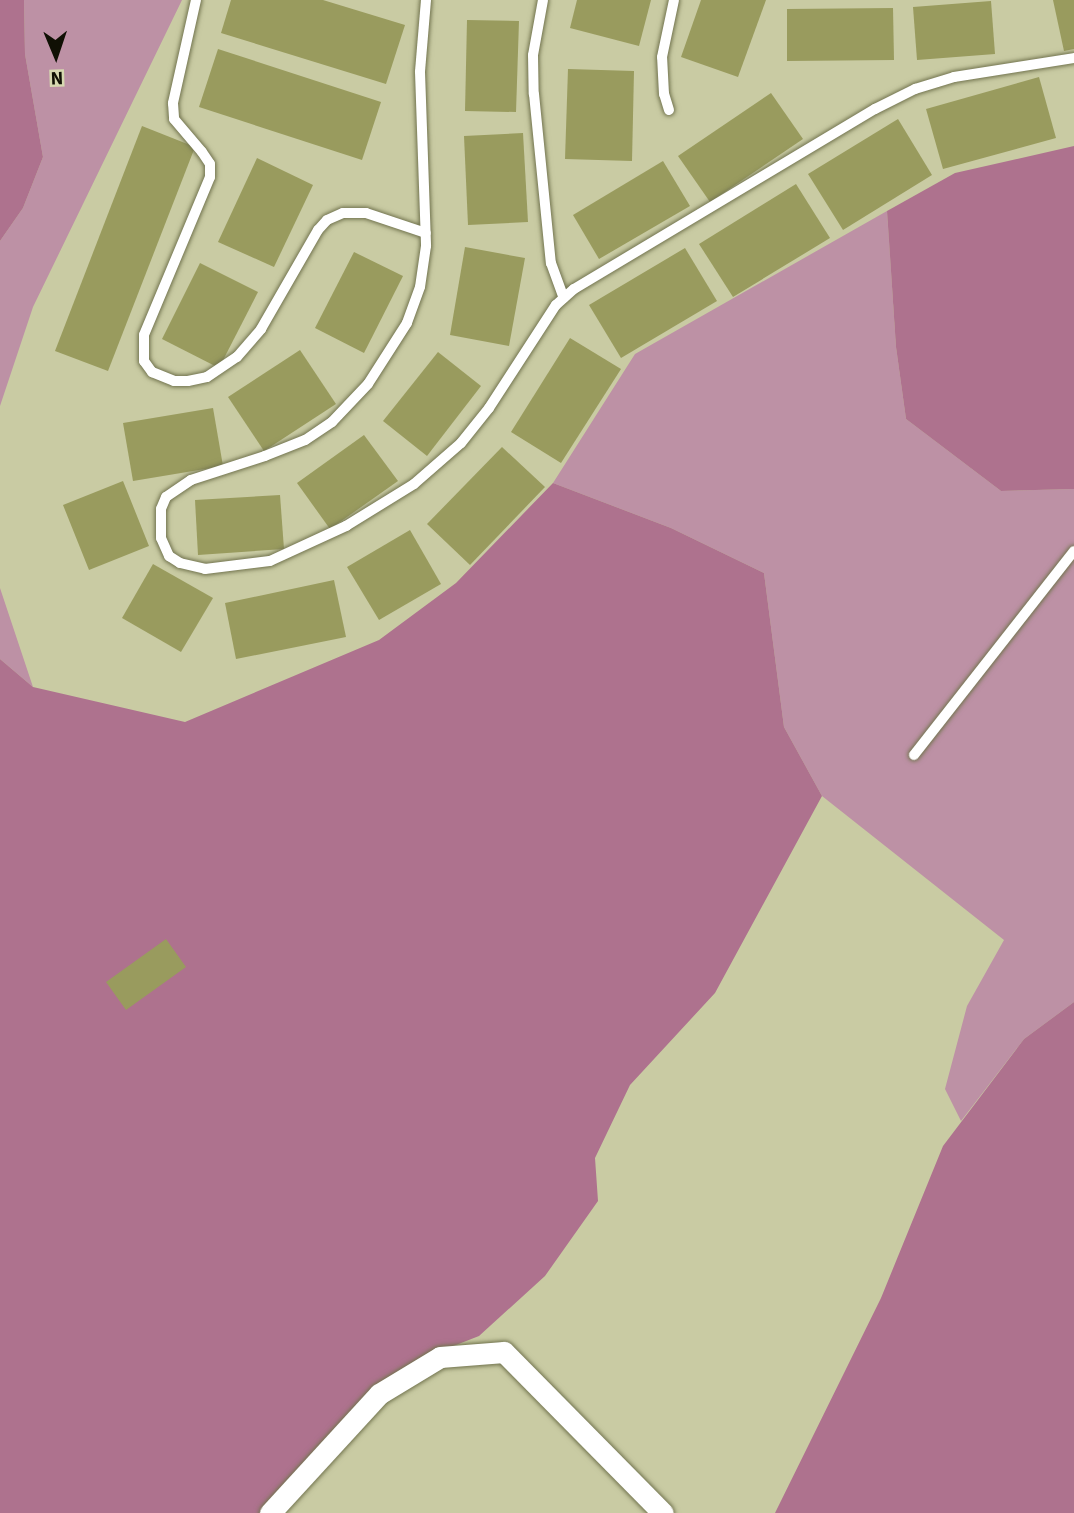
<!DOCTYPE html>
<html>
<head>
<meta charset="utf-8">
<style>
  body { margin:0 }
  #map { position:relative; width:1074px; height:1513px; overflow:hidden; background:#c9cba3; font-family:"Source Sans 3",sans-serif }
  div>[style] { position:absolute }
  .green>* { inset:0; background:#bd91a5 }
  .forest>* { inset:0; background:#ae728e }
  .building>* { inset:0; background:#999b5e }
  .roads { filter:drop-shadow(0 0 2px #72744f) drop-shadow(0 0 2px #72744f) }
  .lane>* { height:10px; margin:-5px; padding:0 5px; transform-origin:5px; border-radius:5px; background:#fff }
  .street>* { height:21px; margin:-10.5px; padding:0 10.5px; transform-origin:10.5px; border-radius:10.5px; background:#fff }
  span { translate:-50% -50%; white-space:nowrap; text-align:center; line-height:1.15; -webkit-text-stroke:6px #d6d8b0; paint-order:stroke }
  .north { position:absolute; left:21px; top:21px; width:70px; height:70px; -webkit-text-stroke:5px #d6d8b0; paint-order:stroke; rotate:178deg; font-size:19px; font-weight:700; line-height:28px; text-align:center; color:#101004 }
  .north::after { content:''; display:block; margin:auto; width:24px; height:32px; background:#101004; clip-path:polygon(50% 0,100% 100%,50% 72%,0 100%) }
</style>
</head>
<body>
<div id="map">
  <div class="green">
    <i style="clip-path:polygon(24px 0,182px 0,33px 307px,0 406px,0 241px,23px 208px,43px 157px,25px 54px)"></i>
    <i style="clip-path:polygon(887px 211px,896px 347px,906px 419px,1001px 491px,1074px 489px,1074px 1002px,1024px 1039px,961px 1121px,945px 1089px,967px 1006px,1004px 940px,822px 796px,784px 727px,764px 573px,671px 528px,553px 483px,635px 354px)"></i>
    <i style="clip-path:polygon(0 588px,33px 687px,0 659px)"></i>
  </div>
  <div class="forest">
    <i style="clip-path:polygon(0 0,24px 0,25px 54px,43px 157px,23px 208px,0 241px)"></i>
    <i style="clip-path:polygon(1074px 146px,1074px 489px,1001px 491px,906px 419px,896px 347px,887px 211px,955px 173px)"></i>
    <i style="clip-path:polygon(553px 483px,671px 528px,764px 573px,784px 727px,822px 796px,715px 993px,630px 1085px,595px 1158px,598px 1201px,545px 1276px,479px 1336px,433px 1354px,263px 1513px,0 1513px,0 659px,33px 687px,185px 722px,379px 640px,456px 583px)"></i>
    <i style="clip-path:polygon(1074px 1002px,1074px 1513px,775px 1513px,881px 1298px,943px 1146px,1024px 1039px)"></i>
  </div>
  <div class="building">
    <i style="clip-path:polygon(231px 0,323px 0,405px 25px,386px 84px,221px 33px)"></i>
    <i style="clip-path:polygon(577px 0,651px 0,639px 46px,570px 28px)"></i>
    <i style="clip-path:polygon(701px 0,766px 0,738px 77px,681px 57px)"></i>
    <i style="clip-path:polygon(1053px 0,1074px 0,1074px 49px,1064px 51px)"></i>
    <i style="clip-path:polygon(991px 1px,995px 54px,917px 60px,913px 7px)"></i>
    <i style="clip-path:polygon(893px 8px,894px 60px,787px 61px,787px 9px)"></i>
    <i style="clip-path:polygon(467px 20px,519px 21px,516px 112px,465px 111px)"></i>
    <i style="clip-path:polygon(218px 49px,381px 102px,362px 160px,199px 107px)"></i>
    <i style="clip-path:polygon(568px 69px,634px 71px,632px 161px,565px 159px)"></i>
    <i style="clip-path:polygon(1039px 77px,1056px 138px,943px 169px,926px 109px)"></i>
    <i style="clip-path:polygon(771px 93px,803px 139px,710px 202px,678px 156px)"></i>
    <i style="clip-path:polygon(898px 119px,932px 175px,843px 230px,808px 174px)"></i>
    <i style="clip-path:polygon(142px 126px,195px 147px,108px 371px,55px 351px)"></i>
    <i style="clip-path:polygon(523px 133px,528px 222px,468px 225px,464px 136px)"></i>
    <i style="clip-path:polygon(257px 158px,313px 185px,274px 267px,218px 242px)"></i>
    <i style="clip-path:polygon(663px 161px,690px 206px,599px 259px,573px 215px)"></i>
    <i style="clip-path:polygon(796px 184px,830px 238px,733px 297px,699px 244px)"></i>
    <i style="clip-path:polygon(465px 247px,525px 258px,509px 346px,450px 335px)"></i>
    <i style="clip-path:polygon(685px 248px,717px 301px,621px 358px,589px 305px)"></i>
    <i style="clip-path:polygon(354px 252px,403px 276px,364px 353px,315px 328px)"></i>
    <i style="clip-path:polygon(200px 263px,258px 292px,219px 368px,162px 339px)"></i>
    <i style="clip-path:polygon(570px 338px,621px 369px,561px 463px,511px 432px)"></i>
    <i style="clip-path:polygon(300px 350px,336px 404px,264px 451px,228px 397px)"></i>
    <i style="clip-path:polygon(438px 352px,481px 386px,427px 456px,383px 421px)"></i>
    <i style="clip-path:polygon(213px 408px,223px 466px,133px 481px,123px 423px)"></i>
    <i style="clip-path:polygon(364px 435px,398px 481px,330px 529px,297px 483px)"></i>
    <i style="clip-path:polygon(502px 447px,545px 487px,470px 565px,427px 524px)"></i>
    <i style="clip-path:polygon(123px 481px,149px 546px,89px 570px,63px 505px)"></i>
    <i style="clip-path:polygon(280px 495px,284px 549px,198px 555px,195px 500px)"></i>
    <i style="clip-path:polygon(410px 530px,441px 584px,379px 620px,347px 567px)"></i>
    <i style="clip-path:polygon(153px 564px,213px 598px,181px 652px,122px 618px)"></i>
    <i style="clip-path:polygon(334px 580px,346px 637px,236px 659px,225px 603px)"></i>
    <i style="clip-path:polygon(166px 939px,186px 967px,126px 1010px,106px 982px)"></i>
  </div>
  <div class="roads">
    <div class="lane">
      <i style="left:196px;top:0;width:106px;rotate:102.6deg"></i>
      <i style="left:173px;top:103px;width:16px;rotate:86deg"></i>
      <i style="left:174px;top:119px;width:43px;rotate:49.7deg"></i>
      <i style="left:202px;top:152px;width:14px;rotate:56deg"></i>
      <i style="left:210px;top:164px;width:13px;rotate:90deg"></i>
      <i style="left:210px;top:177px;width:171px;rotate:112.7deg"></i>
      <i style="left:144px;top:335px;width:26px;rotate:90deg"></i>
      <i style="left:144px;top:361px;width:14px;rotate:54deg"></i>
      <i style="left:152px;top:372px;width:24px;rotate:22deg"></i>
      <i style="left:174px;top:381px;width:14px"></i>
      <i style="left:188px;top:381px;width:19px;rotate:-12deg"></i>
      <i style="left:207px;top:377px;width:36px;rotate:-34deg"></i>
      <i style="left:237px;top:357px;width:37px;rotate:-49deg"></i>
      <i style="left:261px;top:329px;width:114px;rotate:-60.1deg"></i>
      <i style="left:318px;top:230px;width:13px;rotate:-48deg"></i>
      <i style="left:327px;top:220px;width:17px;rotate:-24deg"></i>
      <i style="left:343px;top:213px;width:23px"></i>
      <i style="left:366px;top:213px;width:63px;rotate:18.4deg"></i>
      <i style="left:426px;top:0;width:72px;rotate:94.8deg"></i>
      <i style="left:420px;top:72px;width:174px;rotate:88deg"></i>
      <i style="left:426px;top:246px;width:41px;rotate:98.3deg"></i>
      <i style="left:420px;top:287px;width:38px;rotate:110deg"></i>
      <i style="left:407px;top:323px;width:72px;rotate:122.6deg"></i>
      <i style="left:368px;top:384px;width:52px;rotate:133.5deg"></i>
      <i style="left:332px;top:422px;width:32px;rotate:146deg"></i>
      <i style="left:305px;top:440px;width:43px;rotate:158.2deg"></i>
      <i style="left:265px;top:456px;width:78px;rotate:162deg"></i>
      <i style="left:191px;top:480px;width:30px;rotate:146deg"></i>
      <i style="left:166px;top:497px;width:13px;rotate:113deg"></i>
      <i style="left:161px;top:509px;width:29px;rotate:90deg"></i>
      <i style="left:161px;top:538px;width:20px;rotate:66deg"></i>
      <i style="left:169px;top:556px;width:13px;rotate:32deg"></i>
      <i style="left:180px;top:563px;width:26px;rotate:13deg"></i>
      <i style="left:205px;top:569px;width:65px;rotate:-7deg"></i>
      <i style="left:270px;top:561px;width:84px;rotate:-24.7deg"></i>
      <i style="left:346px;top:526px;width:80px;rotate:-31.7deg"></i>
      <i style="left:414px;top:484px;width:62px;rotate:-41.1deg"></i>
      <i style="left:461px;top:443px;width:45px;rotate:-51.3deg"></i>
      <i style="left:489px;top:408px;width:123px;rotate:-57deg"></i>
      <i style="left:556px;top:305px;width:24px;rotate:-42deg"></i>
      <i style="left:574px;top:289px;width:351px;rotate:-30.9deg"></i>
      <i style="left:875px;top:109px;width:45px;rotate:-26.6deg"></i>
      <i style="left:915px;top:89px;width:41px;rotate:-17.1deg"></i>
      <i style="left:954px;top:77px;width:121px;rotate:-9deg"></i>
      <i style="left:543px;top:0;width:56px;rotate:100.3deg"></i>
      <i style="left:533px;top:55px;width:39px;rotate:89deg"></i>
      <i style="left:534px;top:94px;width:170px;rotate:84.3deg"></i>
      <i style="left:551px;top:263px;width:37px;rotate:70deg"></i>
      <i style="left:669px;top:110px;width:17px;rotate:-107deg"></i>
      <i style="left:664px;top:94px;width:37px;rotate:-93deg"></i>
      <i style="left:662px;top:57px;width:58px;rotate:-78.1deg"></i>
      <i style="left:914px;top:755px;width:259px;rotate:-51.9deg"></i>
    </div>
    <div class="street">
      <i style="left:270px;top:1513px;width:161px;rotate:-47.5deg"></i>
      <i style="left:379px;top:1394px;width:71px;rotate:-31.2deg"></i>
      <i style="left:440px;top:1357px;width:64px;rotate:-4.5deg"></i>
      <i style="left:504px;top:1352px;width:226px;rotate:45.4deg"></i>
    </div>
  </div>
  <div class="north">N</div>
</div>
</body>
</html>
